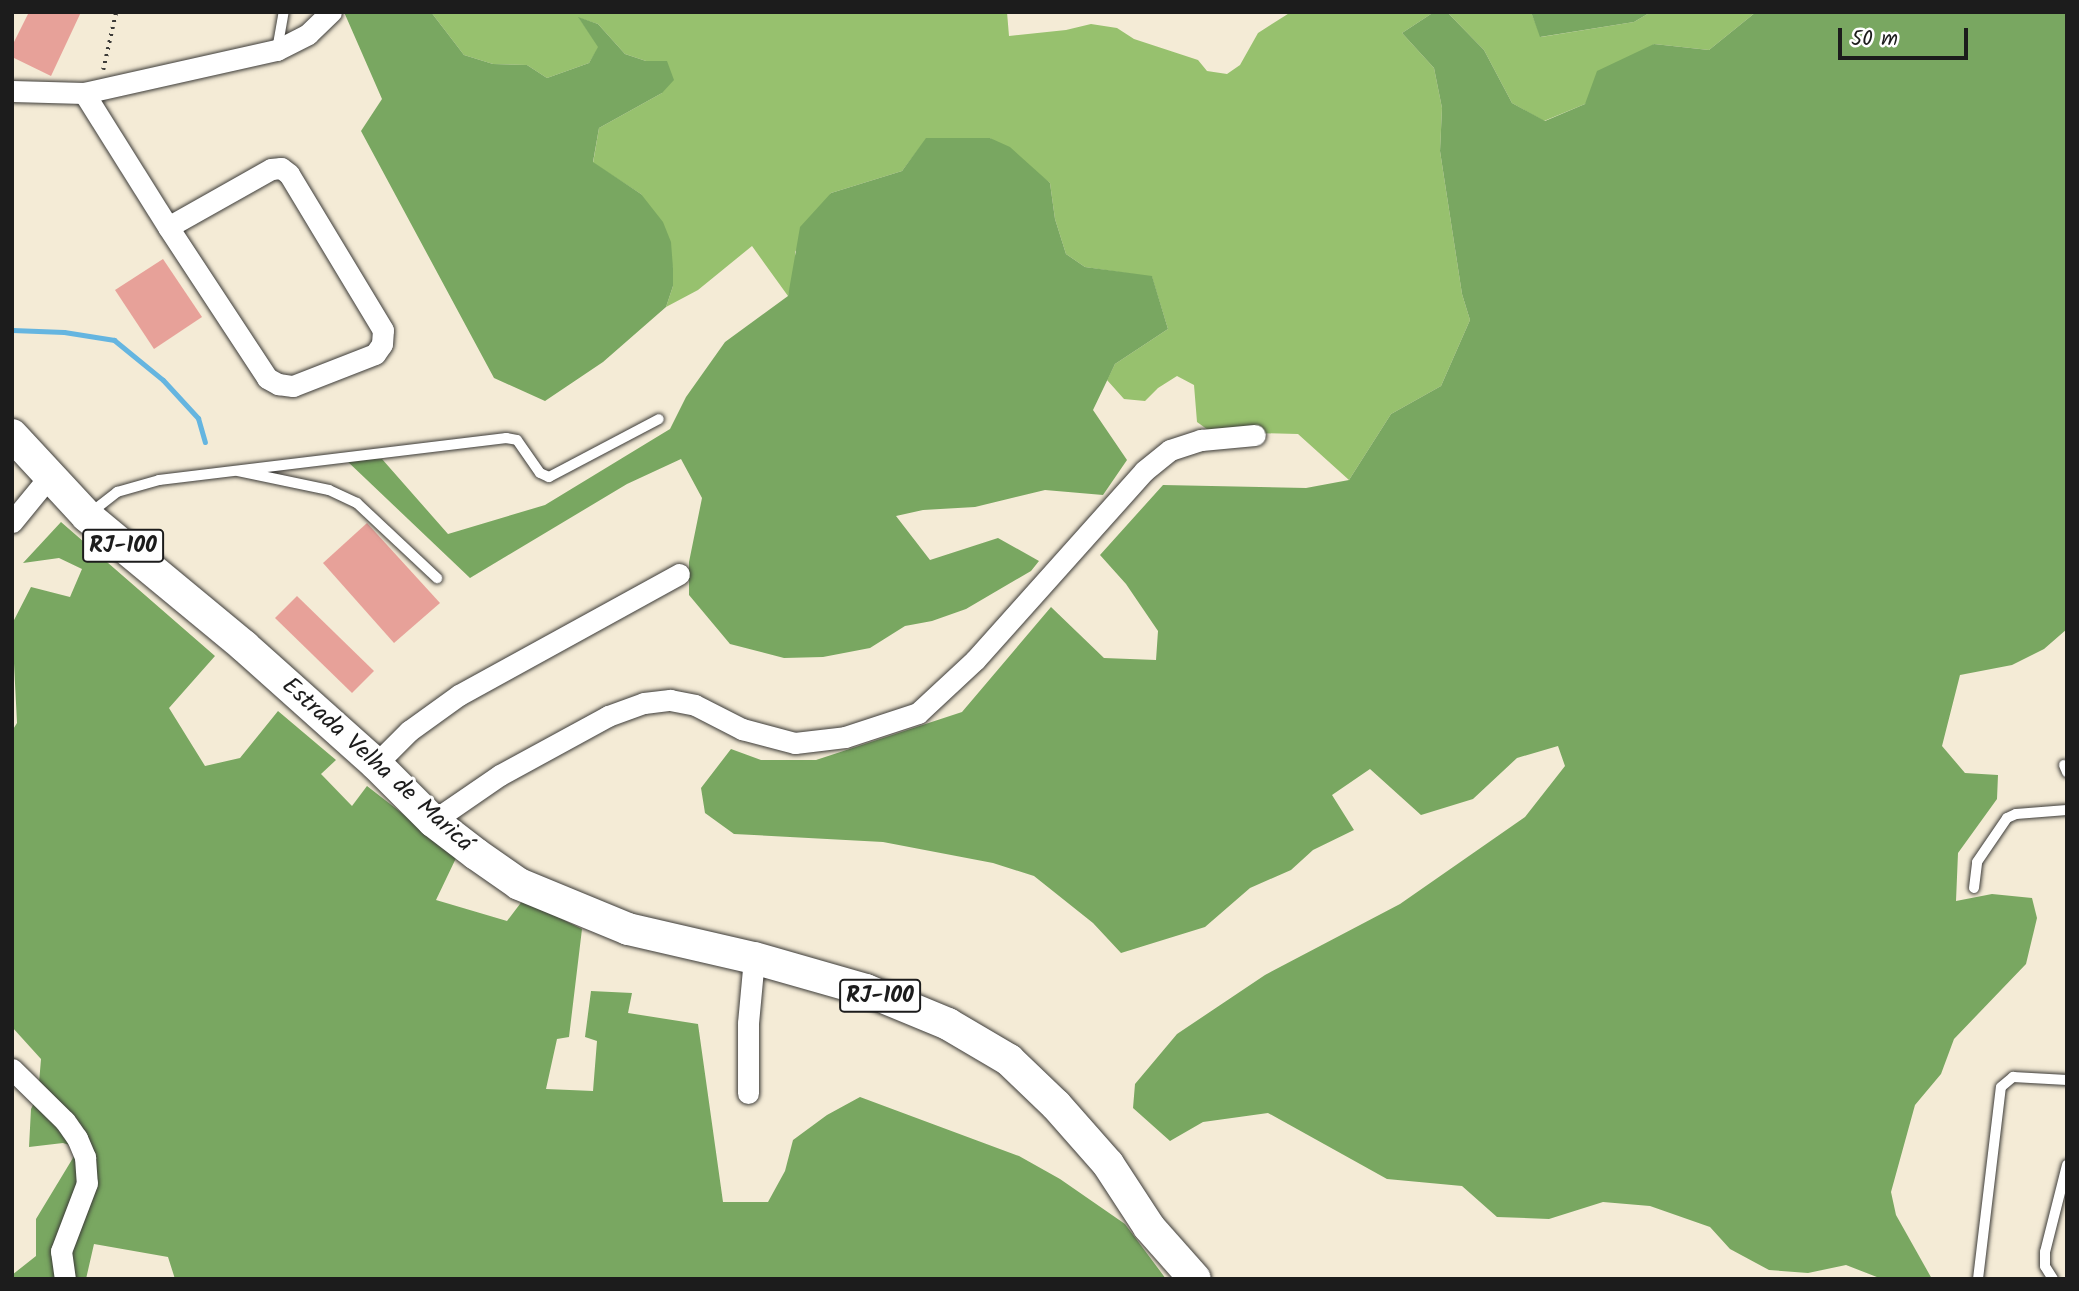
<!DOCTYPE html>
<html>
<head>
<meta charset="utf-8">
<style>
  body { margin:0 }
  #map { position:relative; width:2079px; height:1291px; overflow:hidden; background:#f4ebd6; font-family:Kalam,sans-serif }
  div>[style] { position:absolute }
  .green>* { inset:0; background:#97c16e }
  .forest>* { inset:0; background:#79a761 }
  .stream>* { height:5px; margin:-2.5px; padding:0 2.5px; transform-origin:2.5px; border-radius:2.5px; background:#65b5e0 }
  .building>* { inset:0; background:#e7a199 }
  .path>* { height:3.5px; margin-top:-1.75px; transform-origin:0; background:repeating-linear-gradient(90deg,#3c3b38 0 2px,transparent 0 7px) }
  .roads { filter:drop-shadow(0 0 2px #3c3b38) drop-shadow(0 0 2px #3c3b38) }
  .service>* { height:10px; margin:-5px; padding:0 5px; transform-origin:5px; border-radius:5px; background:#fff }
  .minor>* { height:21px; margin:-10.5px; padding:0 10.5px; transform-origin:10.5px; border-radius:10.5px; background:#fff }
  .primary>* { height:32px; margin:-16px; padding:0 16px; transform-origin:16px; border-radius:16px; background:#fff }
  span { translate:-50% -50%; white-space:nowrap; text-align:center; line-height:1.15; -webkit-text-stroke:6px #fff; paint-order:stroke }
  .shield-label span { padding:2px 5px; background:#fff; border:2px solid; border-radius:5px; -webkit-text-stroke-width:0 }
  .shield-label { font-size:23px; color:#1c1c1c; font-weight:700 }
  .street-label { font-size:24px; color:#1c1c1c }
  .frame { position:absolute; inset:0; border:14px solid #1c1c1c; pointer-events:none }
  .scale { position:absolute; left:1838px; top:28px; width:130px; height:32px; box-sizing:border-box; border:4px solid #1c1c1c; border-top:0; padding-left:9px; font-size:21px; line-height:24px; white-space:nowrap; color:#1c1c1c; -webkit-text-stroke:5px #fff; paint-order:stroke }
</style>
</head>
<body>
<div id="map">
  <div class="green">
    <i style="clip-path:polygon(431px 12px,1007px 12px,1009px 36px,1066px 30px,1091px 24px,1117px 28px,1134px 39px,1198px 60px,1207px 71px,1227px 74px,1240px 65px,1258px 33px,1291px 12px,1434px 12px,1402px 33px,1434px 68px,1442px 108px,1440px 151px,1462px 294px,1470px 320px,1441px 386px,1391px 414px,1349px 480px,1298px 434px,1211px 432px,1197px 422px,1194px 385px,1177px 376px,1158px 388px,1145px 401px,1124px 399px,1107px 380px,1115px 364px,1168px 329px,1152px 277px,1085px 267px,1066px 254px,1055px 219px,1050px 183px,990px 138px,927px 138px,902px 171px,831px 193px,795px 252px,795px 271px,788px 296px,752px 246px,698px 290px,666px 307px,673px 286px,673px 268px,641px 194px,593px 163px,599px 128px,662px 93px,646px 61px,625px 54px,598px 24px,579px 18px,599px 47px,589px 63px,547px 78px,527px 65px,493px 64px,464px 55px)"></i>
    <i style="clip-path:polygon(1447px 12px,1531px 12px,1541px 37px,1634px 22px,1651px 12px,1756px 12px,1709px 50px,1654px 44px,1585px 104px,1544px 121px,1512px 103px,1484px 50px)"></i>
  </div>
  <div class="forest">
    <i style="clip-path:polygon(344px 12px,431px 12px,464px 55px,493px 64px,527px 65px,547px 78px,589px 63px,598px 47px,578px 17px,598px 24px,625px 54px,646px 61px,667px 61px,674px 80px,662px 93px,599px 128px,593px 162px,641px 194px,663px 222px,671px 242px,673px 268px,673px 286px,666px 307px,603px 362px,545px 401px,494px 378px,361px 131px,382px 99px)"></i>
    <i style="clip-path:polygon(1434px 12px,1447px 12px,1484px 50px,1512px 103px,1545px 121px,1585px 104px,1597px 71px,1654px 44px,1709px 50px,1756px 12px,2067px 12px,2067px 629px,2044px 649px,2012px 665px,1960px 675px,1942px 746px,1965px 773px,1998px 775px,1997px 799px,1958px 853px,1956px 901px,1992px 894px,2032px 898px,2037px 918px,2026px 964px,1954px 1039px,1941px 1074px,1915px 1105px,1891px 1192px,1896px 1215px,1932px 1279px,1882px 1279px,1846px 1265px,1808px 1273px,1769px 1270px,1730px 1249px,1710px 1227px,1650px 1206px,1603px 1202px,1549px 1219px,1497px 1217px,1462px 1186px,1387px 1179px,1268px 1113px,1203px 1122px,1170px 1141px,1133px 1108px,1135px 1084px,1177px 1034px,1265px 975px,1400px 904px,1525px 817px,1565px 766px,1558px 746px,1517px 758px,1473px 799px,1421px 815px,1370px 769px,1332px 795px,1354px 830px,1313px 850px,1291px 870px,1250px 888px,1205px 927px,1121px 953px,1093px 923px,1034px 876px,993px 863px,883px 842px,734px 834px,705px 813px,701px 788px,731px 749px,761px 760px,816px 760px,962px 712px,1051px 607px,1104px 658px,1156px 660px,1158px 631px,1126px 584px,1100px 555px,1163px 485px,1306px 488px,1349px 480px,1391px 414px,1441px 386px,1470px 320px,1462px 294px,1440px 151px,1442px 108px,1434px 68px,1402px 33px)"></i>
    <i style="clip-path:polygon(1531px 12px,1651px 12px,1634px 22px,1540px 37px)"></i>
    <i style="clip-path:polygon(926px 138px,990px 138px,1010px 147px,1050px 183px,1055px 219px,1066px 254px,1085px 267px,1152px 276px,1168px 329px,1115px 364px,1093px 410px,1127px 460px,1103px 495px,1045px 490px,975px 507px,923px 510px,896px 516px,930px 560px,998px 538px,1039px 561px,1031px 571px,966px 609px,932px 621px,905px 626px,870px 648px,823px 657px,784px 658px,730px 644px,689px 595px,689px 562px,702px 498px,681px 459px,627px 484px,470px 578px,346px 460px,382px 459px,448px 534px,545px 505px,670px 429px,686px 397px,725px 342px,788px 296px,800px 227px,831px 193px,902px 171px)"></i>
    <i style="clip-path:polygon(61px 522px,215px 656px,169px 708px,205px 766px,240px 758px,278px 711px,336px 760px,321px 774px,352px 806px,367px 786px,457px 856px,436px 900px,507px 921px,523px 900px,582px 929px,569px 1037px,557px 1039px,546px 1089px,593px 1091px,597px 1041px,585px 1037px,591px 991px,632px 993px,628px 1013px,698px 1024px,723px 1202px,768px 1202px,785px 1171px,793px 1140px,827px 1115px,860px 1097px,1019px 1156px,1060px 1179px,1125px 1224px,1166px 1279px,175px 1279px,168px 1257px,94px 1244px,86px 1279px,12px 1279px,12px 1275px,36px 1256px,36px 1219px,79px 1148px,63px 1143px,29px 1147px,31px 1109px,38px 1095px,41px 1059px,12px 1027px,12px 731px,17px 723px,12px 624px,31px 587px,70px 597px,82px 569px,59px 558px,23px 563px)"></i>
  </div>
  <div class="stream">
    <i style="left:12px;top:330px;width:52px;rotate:2.2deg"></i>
    <i style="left:64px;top:332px;width:51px;rotate:9.1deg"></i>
    <i style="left:114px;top:340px;width:63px;rotate:39.2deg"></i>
    <i style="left:163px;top:380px;width:52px;rotate:47.4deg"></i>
    <i style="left:198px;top:418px;width:25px;rotate:74deg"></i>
  </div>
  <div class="building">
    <i style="clip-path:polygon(29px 12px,81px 12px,51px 76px,12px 57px,12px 46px)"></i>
    <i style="clip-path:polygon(163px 259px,202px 317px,154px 349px,115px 290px)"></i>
    <i style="clip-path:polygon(367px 523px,440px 603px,394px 643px,323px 563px)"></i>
    <i style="clip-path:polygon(297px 596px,374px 671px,352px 693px,275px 618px)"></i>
  </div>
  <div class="path">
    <i style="left:103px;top:70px;width:59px;rotate:-77.4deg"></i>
  </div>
  <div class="roads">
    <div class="service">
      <i style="left:277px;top:50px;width:39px;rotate:-80deg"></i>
      <i style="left:238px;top:471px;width:93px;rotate:11.8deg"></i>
      <i style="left:329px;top:490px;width:31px;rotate:25deg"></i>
      <i style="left:357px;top:503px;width:110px;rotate:43.2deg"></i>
      <i style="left:89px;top:514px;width:36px;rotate:-38deg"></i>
      <i style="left:117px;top:492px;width:44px;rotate:-15.9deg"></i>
      <i style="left:159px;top:480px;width:350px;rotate:-6.9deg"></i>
      <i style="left:506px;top:438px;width:11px;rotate:10deg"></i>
      <i style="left:517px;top:440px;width:40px;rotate:55.1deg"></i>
      <i style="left:540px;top:473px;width:10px;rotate:24deg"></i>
      <i style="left:549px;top:477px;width:124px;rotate:-27.8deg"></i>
      <i style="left:2064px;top:765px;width:8px;rotate:67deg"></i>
      <i style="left:1974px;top:888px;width:26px;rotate:-83deg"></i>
      <i style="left:1977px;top:862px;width:53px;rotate:-55.7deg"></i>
      <i style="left:2007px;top:818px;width:10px;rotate:-24deg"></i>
      <i style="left:2016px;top:814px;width:51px;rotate:-4.5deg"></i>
      <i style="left:1978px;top:1279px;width:193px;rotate:-83.2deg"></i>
      <i style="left:2001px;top:1087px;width:16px;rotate:-40deg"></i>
      <i style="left:2013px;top:1077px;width:54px;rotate:3.2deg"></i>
      <i style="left:2053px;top:1279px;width:15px;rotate:-122deg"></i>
      <i style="left:2045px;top:1266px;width:14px;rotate:-90deg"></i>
      <i style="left:2045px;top:1252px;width:90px;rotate:-75.8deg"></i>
    </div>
    <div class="minor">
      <i style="left:12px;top:91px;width:72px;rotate:1.6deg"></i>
      <i style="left:84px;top:93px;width:198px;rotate:-12.6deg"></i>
      <i style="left:277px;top:50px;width:35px;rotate:-27deg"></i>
      <i style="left:308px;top:34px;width:32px;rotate:-44deg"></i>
      <i style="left:84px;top:93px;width:158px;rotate:57.9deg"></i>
      <i style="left:168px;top:227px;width:181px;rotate:56.7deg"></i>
      <i style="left:267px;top:378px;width:13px;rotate:29deg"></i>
      <i style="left:278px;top:384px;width:15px;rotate:8deg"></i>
      <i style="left:293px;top:386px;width:88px;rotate:-21.3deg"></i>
      <i style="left:375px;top:354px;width:12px;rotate:-55deg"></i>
      <i style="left:382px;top:344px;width:14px;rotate:-86deg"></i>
      <i style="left:383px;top:330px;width:182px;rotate:-121.1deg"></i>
      <i style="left:289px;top:174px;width:10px;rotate:-143deg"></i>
      <i style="left:281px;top:168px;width:10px;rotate:174deg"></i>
      <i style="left:271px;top:169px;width:118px;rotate:150.6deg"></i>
      <i style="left:12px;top:522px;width:58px;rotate:-50.6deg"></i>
      <i style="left:376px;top:764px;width:47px;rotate:-45deg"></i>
      <i style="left:409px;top:731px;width:62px;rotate:-35.8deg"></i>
      <i style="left:459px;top:695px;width:251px;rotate:-28.8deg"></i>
      <i style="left:433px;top:821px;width:81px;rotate:-34.5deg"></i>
      <i style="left:500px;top:775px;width:123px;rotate:-28.6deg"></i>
      <i style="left:608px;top:716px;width:38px;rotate:-20deg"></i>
      <i style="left:644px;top:703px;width:26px;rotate:-7deg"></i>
      <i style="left:670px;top:700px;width:25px;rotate:11deg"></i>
      <i style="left:695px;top:705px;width:53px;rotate:27.1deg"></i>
      <i style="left:742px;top:729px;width:55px;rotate:14.8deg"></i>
      <i style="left:795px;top:743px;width:50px;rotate:-6.8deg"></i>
      <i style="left:845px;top:737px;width:77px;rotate:-18.2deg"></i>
      <i style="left:918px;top:713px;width:78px;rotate:-42.9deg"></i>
      <i style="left:975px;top:660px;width:254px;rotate:-48.2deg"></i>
      <i style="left:1144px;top:471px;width:33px;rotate:-39deg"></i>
      <i style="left:1170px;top:450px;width:33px;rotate:-18deg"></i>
      <i style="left:1201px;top:440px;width:54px;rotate:-5.3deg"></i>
      <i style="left:12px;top:1069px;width:74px;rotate:44.5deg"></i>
      <i style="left:65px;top:1121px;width:21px;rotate:55deg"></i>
      <i style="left:77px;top:1138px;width:21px;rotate:67deg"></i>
      <i style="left:85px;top:1157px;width:26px;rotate:86deg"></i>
      <i style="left:87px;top:1183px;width:73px;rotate:110.9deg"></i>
      <i style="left:61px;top:1251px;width:28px;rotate:82deg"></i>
      <i style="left:748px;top:1093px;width:70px;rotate:-90deg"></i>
      <i style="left:748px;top:1023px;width:65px;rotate:-84.7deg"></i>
    </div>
    <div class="primary">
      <i style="left:12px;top:435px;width:110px;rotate:47.2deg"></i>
      <i style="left:87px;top:516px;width:204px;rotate:39.6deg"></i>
      <i style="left:244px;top:646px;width:177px;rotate:41.8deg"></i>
      <i style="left:376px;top:764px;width:81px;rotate:45deg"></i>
      <i style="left:433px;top:821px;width:54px;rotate:37.5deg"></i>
      <i style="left:476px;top:854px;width:52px;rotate:34.9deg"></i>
      <i style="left:519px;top:884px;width:118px;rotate:22.4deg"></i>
      <i style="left:628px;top:929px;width:129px;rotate:13deg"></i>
      <i style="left:754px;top:958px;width:116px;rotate:15.9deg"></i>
      <i style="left:866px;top:990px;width:89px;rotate:22.5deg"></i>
      <i style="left:948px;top:1024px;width:71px;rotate:30.5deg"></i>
      <i style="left:1009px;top:1060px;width:65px;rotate:43.8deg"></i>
      <i style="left:1056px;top:1105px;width:79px;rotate:48.6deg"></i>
      <i style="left:1108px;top:1164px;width:75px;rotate:56.9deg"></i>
      <i style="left:1149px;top:1227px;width:69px;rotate:48.5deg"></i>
    </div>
  </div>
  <div class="shield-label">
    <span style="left:123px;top:546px">RJ-100</span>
    <span style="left:880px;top:996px">RJ-100</span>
  </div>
  <div class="street-label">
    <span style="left:377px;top:765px;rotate:42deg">Estrada Velha de Maricá</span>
  </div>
  <div class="frame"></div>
  <div class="scale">50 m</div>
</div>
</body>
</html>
